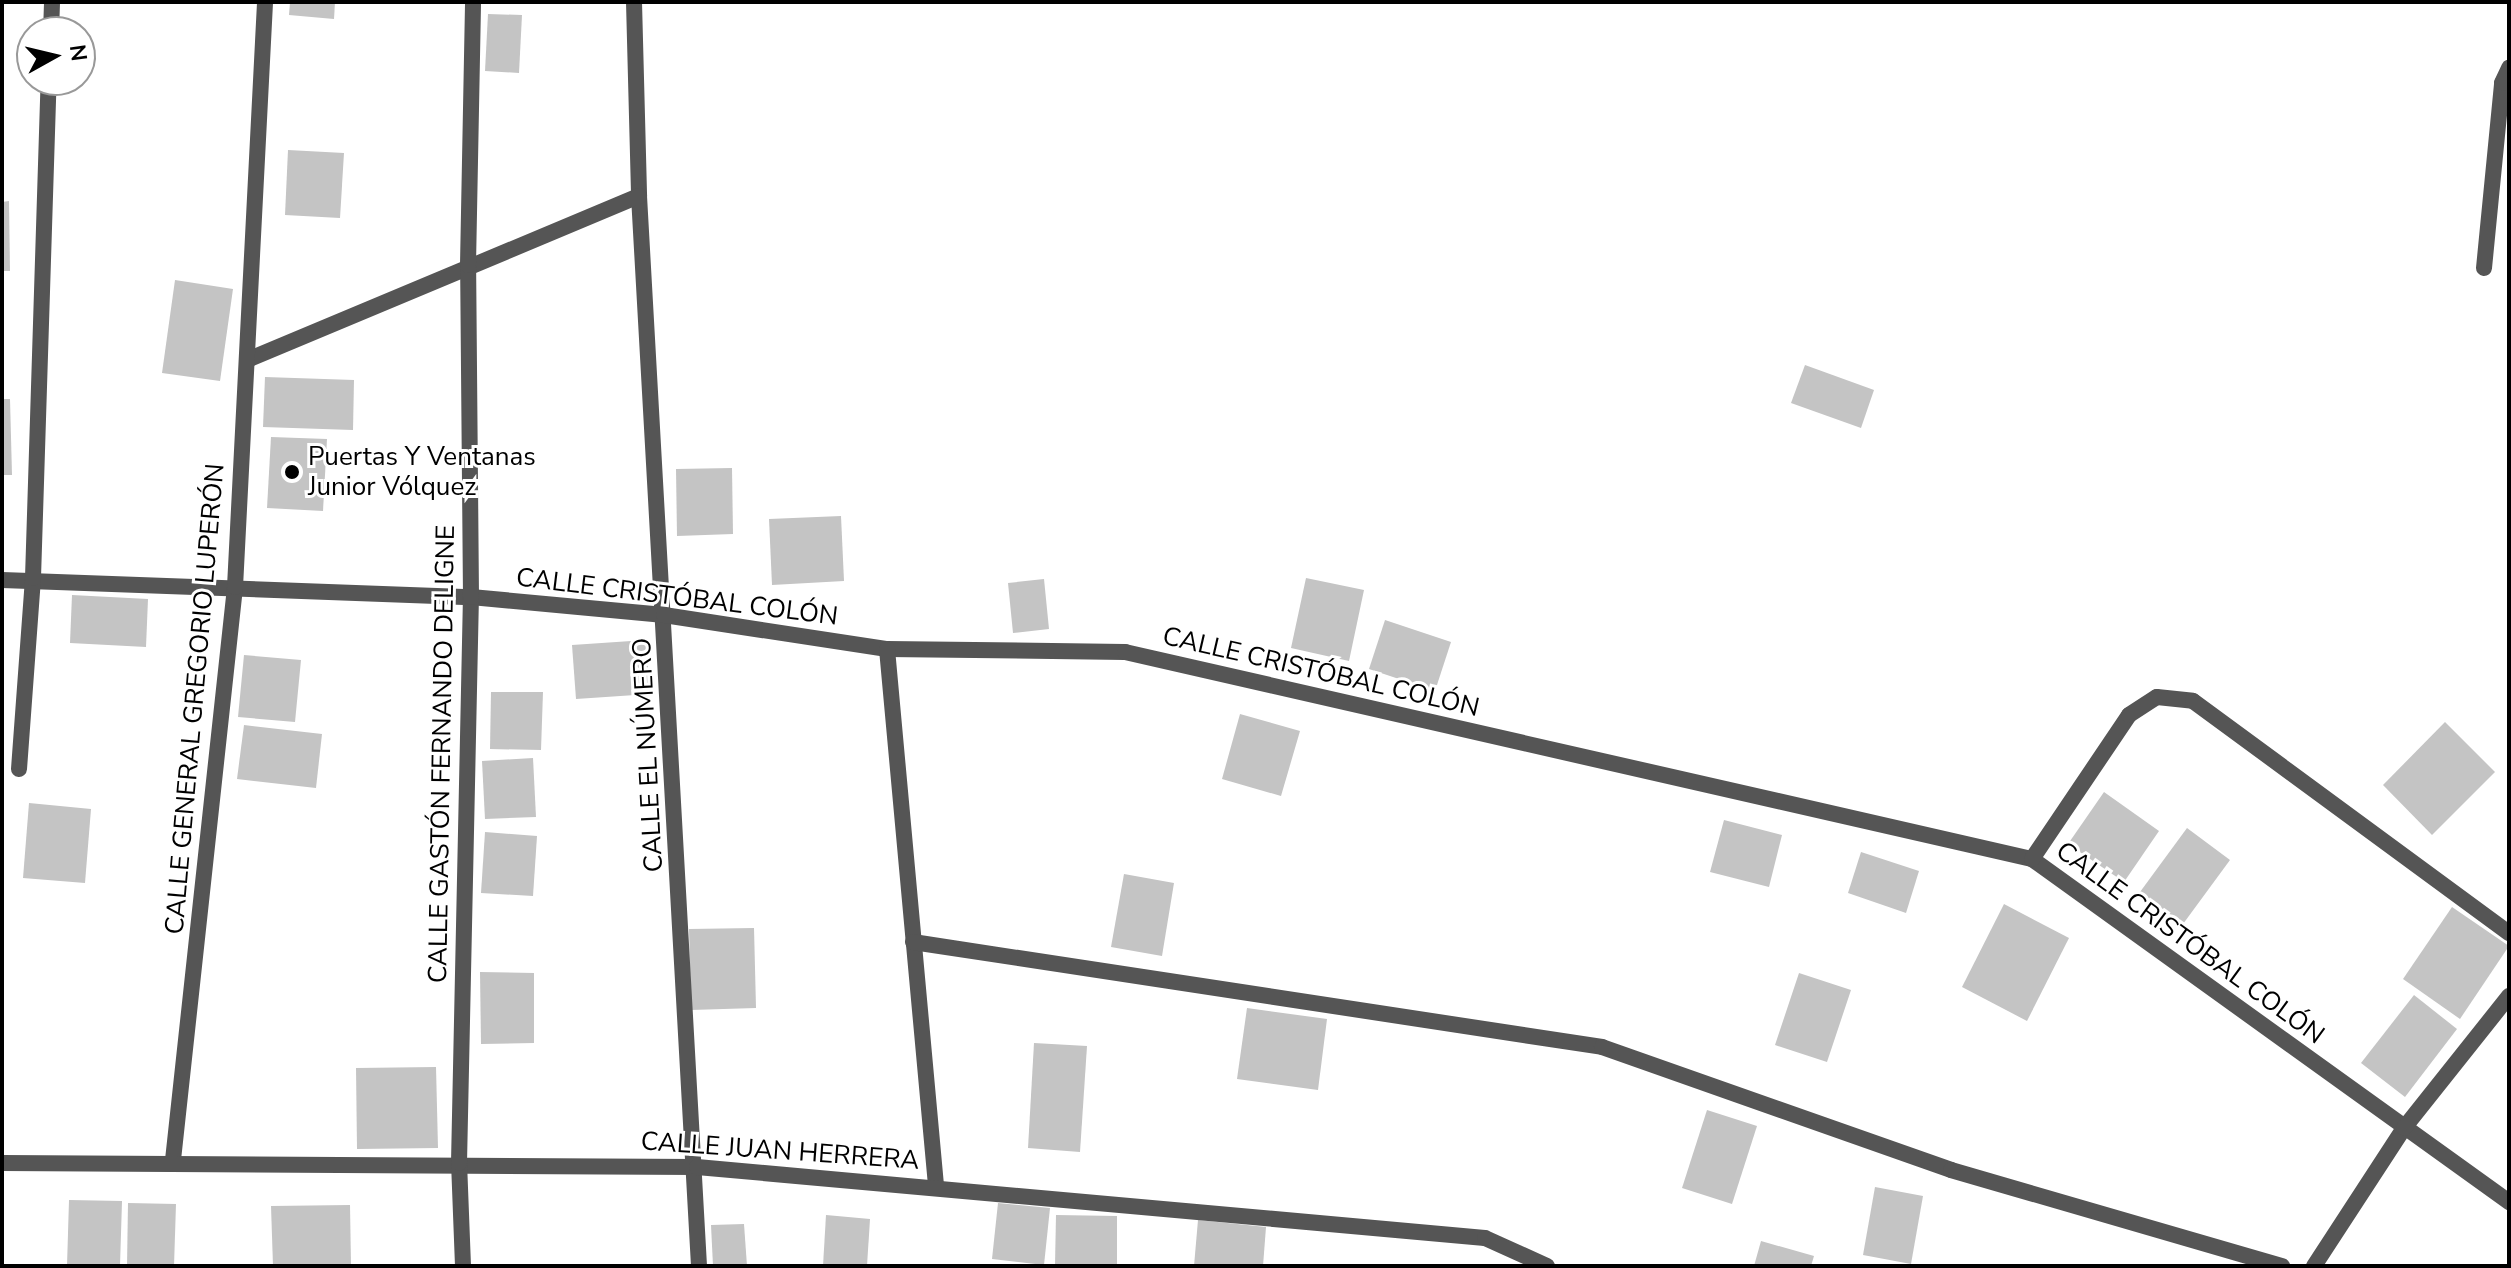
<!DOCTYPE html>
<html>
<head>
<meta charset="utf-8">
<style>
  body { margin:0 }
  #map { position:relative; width:2511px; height:1268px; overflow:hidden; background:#fff; font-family:"Nunito Sans",sans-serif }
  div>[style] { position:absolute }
  .building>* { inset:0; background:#c4c4c4 }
  .street>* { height:16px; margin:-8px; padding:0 8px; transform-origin:8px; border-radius:8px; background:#555 }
  .dots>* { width:22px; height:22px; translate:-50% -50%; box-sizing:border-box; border:4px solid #fff; border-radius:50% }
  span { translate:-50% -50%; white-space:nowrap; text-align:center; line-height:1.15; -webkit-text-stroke:6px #fff; paint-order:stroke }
  .poi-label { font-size:26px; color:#000 }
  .left { translate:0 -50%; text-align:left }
  .street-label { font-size:26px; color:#000 }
  .frame { position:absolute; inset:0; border:4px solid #000; pointer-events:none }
  .north { position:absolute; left:16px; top:16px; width:80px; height:80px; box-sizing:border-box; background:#fff; border:2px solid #999; border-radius:50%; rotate:82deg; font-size:22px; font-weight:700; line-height:32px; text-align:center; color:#000 }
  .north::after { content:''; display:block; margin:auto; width:28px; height:36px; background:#000; clip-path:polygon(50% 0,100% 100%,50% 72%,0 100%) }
</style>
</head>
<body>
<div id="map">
  <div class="building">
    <i style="clip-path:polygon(290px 2px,335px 2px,334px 19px,289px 15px)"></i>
    <i style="clip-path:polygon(488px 14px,522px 15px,519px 73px,485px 71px)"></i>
    <i style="clip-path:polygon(288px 150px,344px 153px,340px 218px,285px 215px)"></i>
    <i style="clip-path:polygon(9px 201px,10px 271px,2px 271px,2px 202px)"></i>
    <i style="clip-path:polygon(175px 280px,233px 289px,220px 381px,162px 373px)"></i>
    <i style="clip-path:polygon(1805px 365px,1874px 390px,1861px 428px,1791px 403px)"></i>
    <i style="clip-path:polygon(265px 377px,354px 380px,353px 430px,263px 427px)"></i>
    <i style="clip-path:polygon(2px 399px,10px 399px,12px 475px,2px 475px)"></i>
    <i style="clip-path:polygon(271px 437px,327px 439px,323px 511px,267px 508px)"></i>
    <i style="clip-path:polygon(732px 468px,733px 534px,677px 536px,676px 469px)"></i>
    <i style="clip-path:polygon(841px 516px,844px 581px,772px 585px,769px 519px)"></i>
    <i style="clip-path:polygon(1306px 578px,1364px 590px,1349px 661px,1291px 648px)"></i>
    <i style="clip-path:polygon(1044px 579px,1049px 629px,1013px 633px,1008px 583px)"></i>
    <i style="clip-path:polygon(72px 595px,148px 599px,146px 647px,70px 643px)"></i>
    <i style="clip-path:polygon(1385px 620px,1451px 642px,1435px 691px,1369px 669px)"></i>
    <i style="clip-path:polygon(646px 640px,650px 694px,576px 699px,572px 645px)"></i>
    <i style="clip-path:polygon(244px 655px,301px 660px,295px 722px,238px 717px)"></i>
    <i style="clip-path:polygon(491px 692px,543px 692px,541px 750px,490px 749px)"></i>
    <i style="clip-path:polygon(1240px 714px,1300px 731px,1281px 796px,1222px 779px)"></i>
    <i style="clip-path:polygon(2445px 722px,2495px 772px,2432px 835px,2383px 785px)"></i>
    <i style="clip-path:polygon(244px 725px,322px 734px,316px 788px,237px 779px)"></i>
    <i style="clip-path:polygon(533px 758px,536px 817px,485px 819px,482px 761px)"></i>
    <i style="clip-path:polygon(2104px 792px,2159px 831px,2124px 882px,2068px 844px)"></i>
    <i style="clip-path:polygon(29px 803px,91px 809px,85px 883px,23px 878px)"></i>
    <i style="clip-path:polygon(1724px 820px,1782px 835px,1769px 887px,1710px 872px)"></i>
    <i style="clip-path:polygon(2187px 828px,2230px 860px,2183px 924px,2140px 892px)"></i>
    <i style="clip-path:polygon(485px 832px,537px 836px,533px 896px,481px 893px)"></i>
    <i style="clip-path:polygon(1861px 852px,1919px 871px,1906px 913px,1848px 893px)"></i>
    <i style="clip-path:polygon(1124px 874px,1174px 883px,1162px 956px,1111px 947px)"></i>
    <i style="clip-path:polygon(2004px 904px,2069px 938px,2027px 1021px,1962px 987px)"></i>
    <i style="clip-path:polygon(2452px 907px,2509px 946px,2460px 1019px,2403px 979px)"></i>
    <i style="clip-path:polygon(754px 928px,756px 1008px,691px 1010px,689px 929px)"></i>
    <i style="clip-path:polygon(480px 972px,534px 973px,534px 1043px,481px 1044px)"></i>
    <i style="clip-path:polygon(1799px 973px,1851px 990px,1827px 1062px,1775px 1045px)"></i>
    <i style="clip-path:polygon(2414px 995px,2457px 1029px,2405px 1097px,2361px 1063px)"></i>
    <i style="clip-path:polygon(1247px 1008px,1327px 1019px,1318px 1090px,1237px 1079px)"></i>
    <i style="clip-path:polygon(1034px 1043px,1087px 1046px,1080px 1152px,1028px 1148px)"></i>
    <i style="clip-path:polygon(436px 1067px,438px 1148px,357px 1149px,356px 1068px)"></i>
    <i style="clip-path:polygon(1707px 1110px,1757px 1126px,1732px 1204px,1682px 1188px)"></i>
    <i style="clip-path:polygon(1875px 1187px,1923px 1196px,1911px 1264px,1863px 1255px)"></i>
    <i style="clip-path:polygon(69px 1200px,122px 1201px,120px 1266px,67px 1266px)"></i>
    <i style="clip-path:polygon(128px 1203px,176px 1204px,174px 1266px,127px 1266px)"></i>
    <i style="clip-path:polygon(998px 1203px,1050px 1208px,1044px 1265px,992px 1259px)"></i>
    <i style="clip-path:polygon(350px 1205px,351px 1266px,273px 1266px,271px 1206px)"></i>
    <i style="clip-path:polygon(826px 1215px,870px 1219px,867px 1266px,823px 1266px)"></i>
    <i style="clip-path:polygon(1056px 1215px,1117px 1216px,1117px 1266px,1055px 1265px)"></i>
    <i style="clip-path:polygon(1198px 1220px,1266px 1227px,1263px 1266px,1194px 1266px)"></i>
    <i style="clip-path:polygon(744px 1224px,747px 1266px,713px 1266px,711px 1225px)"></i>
    <i style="clip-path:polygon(1761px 1241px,1814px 1256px,1811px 1266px,1754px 1266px)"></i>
  </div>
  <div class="street">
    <i style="left:634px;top:2px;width:194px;rotate:88.5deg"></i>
    <i style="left:639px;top:196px;width:1072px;rotate:86.79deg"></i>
    <i style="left:51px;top:32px;width:30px;rotate:-88deg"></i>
    <i style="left:2484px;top:268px;width:186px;rotate:-84.4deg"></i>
    <i style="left:2502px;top:83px;width:17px;rotate:-65deg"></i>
    <i style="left:247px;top:360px;width:425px;rotate:-22.7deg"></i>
    <i style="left:2px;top:580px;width:469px;rotate:2.1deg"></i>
    <i style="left:471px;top:597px;width:194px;rotate:5.3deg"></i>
    <i style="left:664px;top:615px;width:226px;rotate:8.7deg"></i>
    <i style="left:887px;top:649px;width:238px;rotate:0.7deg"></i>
    <i style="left:1125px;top:652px;width:930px;rotate:12.86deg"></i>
    <i style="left:2032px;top:859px;width:588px;rotate:35.72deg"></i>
    <i style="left:887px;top:649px;width:538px;rotate:84.78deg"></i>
    <i style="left:19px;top:769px;width:192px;rotate:-85.8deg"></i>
    <i style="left:33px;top:578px;width:498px;rotate:-88.2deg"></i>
    <i style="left:2032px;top:859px;width:174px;rotate:-56deg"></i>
    <i style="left:2129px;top:715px;width:33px;rotate:-33deg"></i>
    <i style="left:2157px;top:697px;width:36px;rotate:6deg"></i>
    <i style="left:2193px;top:701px;width:392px;rotate:36.3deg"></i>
    <i style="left:913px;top:942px;width:697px;rotate:8.66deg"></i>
    <i style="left:1602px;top:1047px;width:370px;rotate:19.4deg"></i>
    <i style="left:1951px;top:1170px;width:345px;rotate:16.2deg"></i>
    <i style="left:173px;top:1160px;width:576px;rotate:-83.82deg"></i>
    <i style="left:235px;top:587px;width:586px;rotate:-87.06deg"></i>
    <i style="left:2px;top:1163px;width:695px;rotate:0.33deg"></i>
    <i style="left:697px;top:1167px;width:791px;rotate:5.15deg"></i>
    <i style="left:1485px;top:1238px;width:68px;rotate:24.3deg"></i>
    <i style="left:463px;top:1266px;width:103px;rotate:-92.2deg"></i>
    <i style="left:459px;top:1163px;width:566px;rotate:-88.79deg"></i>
    <i style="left:471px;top:597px;width:332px;rotate:-90.5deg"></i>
    <i style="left:468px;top:265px;width:263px;rotate:-88.9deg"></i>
    <i style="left:2314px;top:1266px;width:165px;rotate:-56.9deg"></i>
    <i style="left:2404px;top:1128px;width:169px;rotate:-51.5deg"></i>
  </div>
  <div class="dots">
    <i style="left:292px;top:472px;background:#000"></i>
  </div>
  <div class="poi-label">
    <span class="left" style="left:308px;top:472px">Puertas Y Ventanas<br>Junior Vólquez</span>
  </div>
  <div class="street-label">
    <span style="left:677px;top:597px;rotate:7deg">CALLE CRISTÓBAL COLÓN</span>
    <span style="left:1321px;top:672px;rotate:13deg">CALLE CRISTÓBAL COLÓN</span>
    <span style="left:195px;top:699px;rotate:-85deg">CALLE GENERAL GREGORIO LUPERÓN</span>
    <span style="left:442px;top:754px;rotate:-89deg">CALLE GASTÓN FERNANDO DELIGNE</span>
    <span style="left:648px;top:755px;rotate:-93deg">CALLE EL NÚMERO</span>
    <span style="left:2190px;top:943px;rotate:36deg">CALLE CRISTÓBAL COLÓN</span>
    <span style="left:780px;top:1151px;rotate:4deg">CALLE JUAN HERRERA</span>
  </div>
  <div class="frame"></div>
  <div class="north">N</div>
</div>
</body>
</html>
